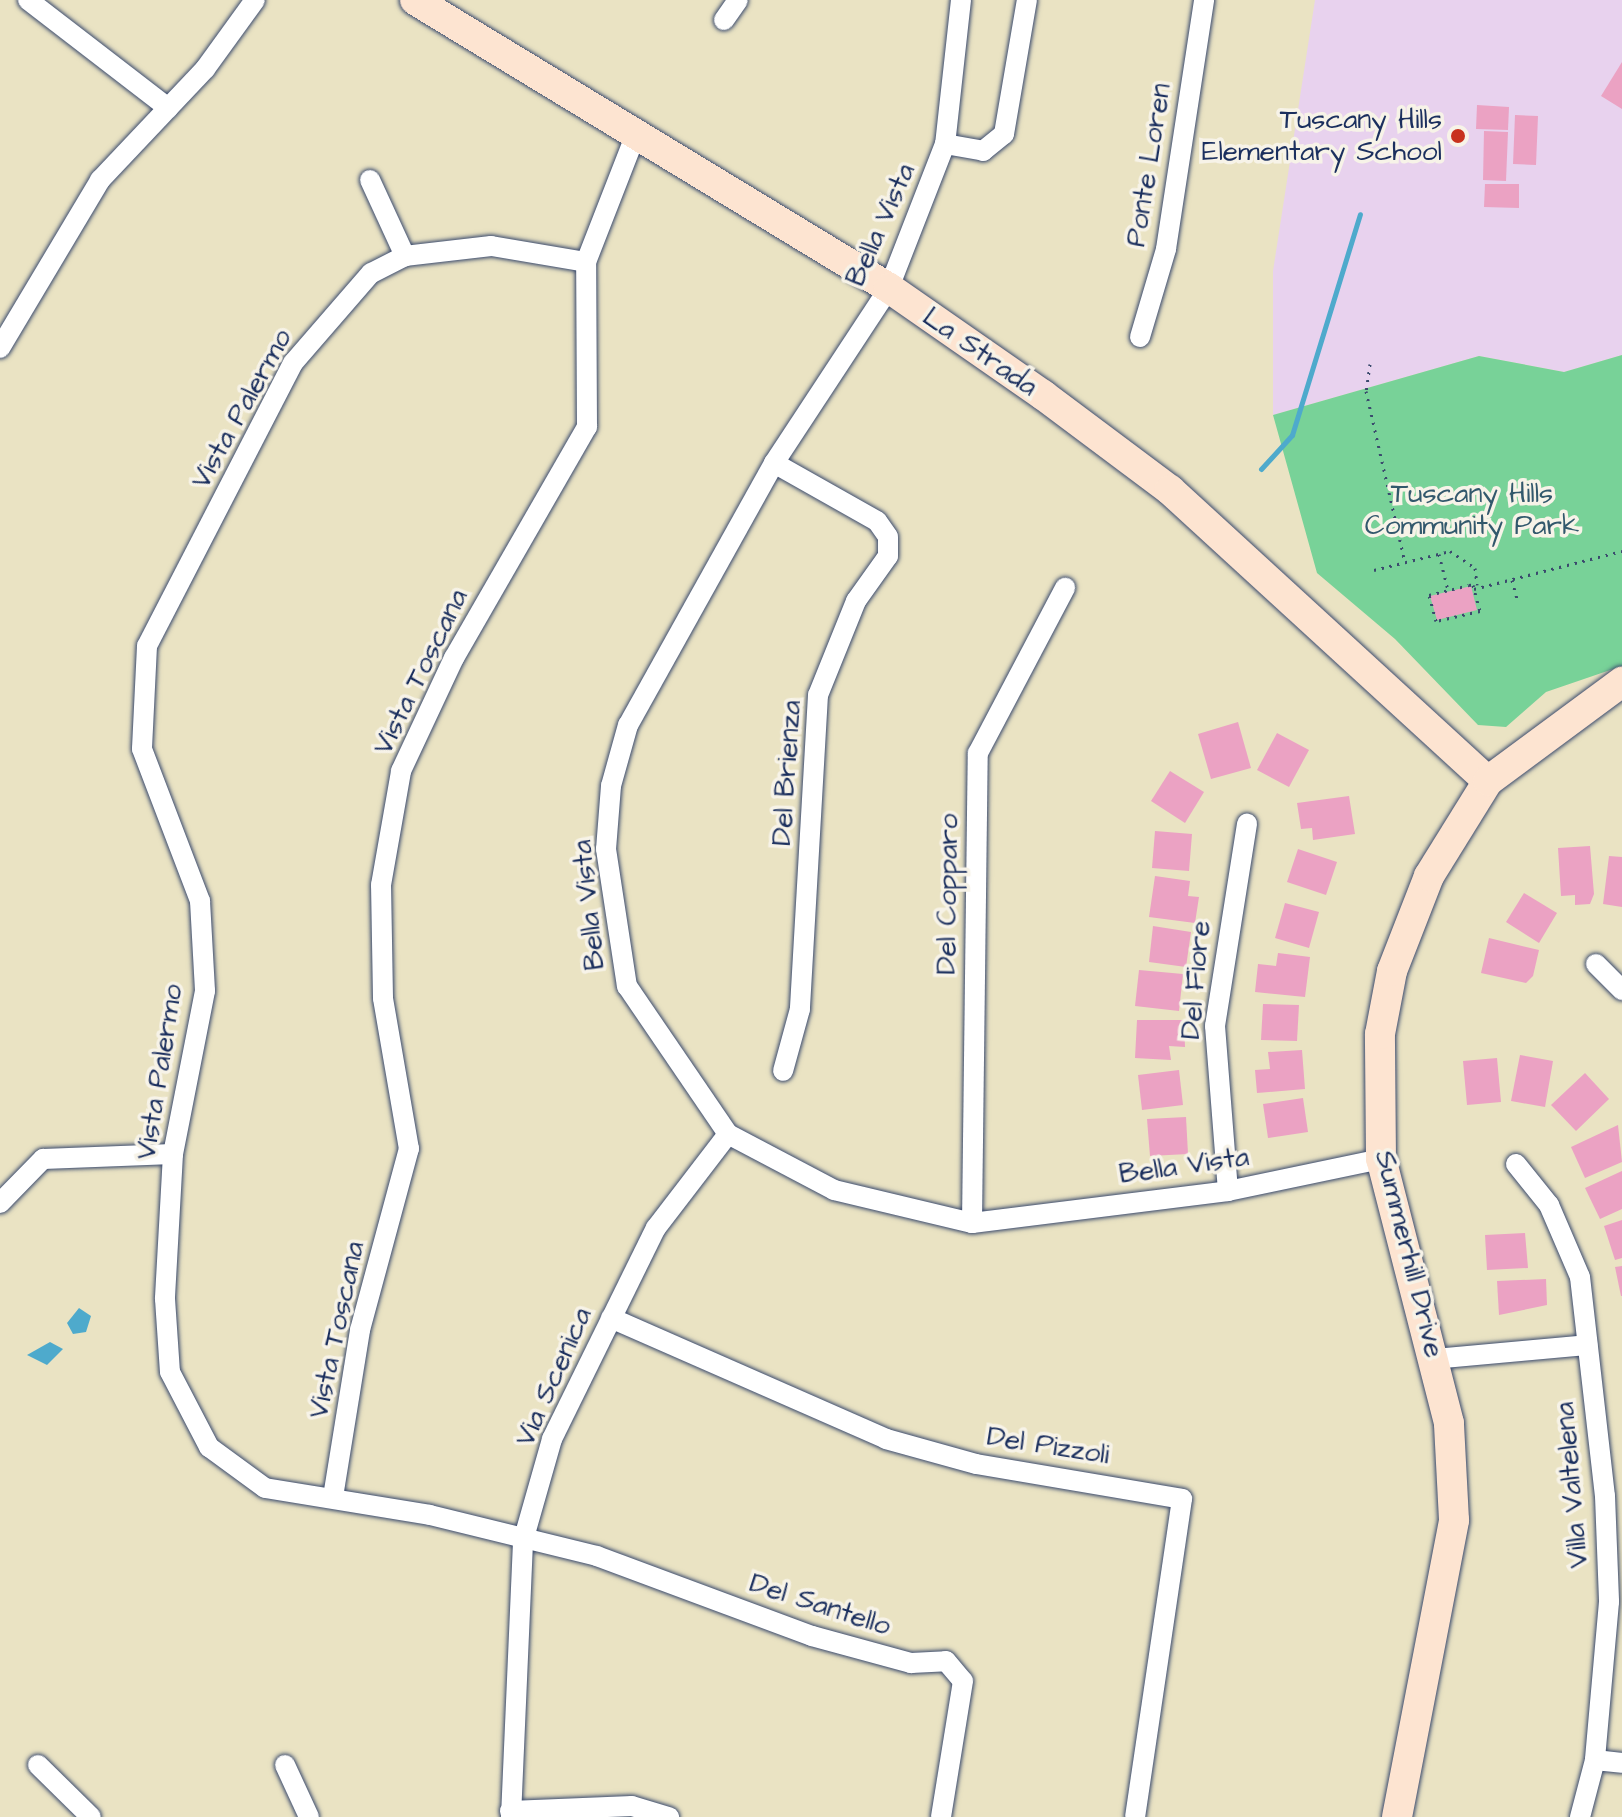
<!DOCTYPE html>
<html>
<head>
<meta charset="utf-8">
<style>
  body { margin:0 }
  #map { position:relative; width:1622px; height:1817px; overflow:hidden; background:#eae3c3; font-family:"Architects Daughter",sans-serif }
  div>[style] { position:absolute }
  .built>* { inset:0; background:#e8d2ee }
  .green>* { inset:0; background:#78d298 }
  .water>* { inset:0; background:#4eaacc }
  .stream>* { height:5px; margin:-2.5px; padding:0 2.5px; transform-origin:2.5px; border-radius:2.5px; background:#4eaacc }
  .building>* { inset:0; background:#eba2c3 }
  .path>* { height:3px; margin-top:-1.5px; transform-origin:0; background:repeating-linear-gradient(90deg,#3a4a6d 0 2px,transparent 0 8px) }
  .roads { filter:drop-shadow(0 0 2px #3a4a6d) drop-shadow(0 0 2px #3a4a6d) }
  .street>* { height:20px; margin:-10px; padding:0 10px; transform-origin:10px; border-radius:10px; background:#fff }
  .secondary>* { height:30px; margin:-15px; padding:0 15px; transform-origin:15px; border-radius:15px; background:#fde4d1 }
  .dots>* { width:22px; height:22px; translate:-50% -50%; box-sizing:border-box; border:4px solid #f7f3e8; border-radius:50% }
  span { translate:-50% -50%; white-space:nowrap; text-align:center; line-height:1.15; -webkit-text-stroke:7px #f7f3e8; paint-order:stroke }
  .poi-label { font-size:28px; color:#1b2f5e }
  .right { translate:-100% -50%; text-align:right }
  .street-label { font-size:28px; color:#1b2f5e }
  .park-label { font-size:28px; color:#32586c }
</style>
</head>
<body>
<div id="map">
  <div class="built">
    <i style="clip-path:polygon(1315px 0,1622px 0,1622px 355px,1564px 372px,1479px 356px,1273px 415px,1273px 271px)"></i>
  </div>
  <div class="green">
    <i style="clip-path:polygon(1622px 355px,1622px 666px,1546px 692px,1506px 727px,1478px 725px,1395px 639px,1317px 573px,1273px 415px,1479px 356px,1564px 372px)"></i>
  </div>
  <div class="water">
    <i style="clip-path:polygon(79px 1308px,91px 1316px,86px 1332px,73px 1334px,67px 1323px)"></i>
    <i style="clip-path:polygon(50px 1342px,63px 1349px,47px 1365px,27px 1355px)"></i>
  </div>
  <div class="stream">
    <i style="left:1261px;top:469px;width:46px;rotate:-47.6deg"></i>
    <i style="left:1292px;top:435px;width:231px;rotate:-72.9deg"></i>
  </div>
  <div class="building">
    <i style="clip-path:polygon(1622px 62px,1622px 109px,1601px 96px)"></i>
    <i style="clip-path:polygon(1477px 105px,1509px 107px,1508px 130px,1476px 129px)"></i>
    <i style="clip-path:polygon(1515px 115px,1538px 116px,1536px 165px,1513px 164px)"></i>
    <i style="clip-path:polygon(1484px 131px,1508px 132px,1506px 181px,1483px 180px)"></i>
    <i style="clip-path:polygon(1485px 184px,1519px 184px,1519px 208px,1484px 207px)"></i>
    <i style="clip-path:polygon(1471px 586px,1477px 610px,1437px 620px,1430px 596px)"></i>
    <i style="clip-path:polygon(1238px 722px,1251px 768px,1211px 779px,1198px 734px)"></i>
    <i style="clip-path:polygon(1277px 733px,1309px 750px,1289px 787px,1257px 770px)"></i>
    <i style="clip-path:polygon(1170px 771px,1204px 792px,1185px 823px,1151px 801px)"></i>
    <i style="clip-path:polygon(1349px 796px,1355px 834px,1313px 840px,1312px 828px,1301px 829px,1297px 803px)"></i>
    <i style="clip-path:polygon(1155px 831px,1192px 834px,1189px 871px,1152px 868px)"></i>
    <i style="clip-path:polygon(1590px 846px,1594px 894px,1590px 904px,1575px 905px,1575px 895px,1561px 896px,1558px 848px)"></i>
    <i style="clip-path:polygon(1298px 849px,1337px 862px,1326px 895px,1287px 882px)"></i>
    <i style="clip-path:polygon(1609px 856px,1622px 857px,1622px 907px,1603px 904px)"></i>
    <i style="clip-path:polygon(1155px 876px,1190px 881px,1188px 896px,1199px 897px,1195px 923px,1149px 917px)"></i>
    <i style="clip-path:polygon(1524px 893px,1557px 913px,1539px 943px,1506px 922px)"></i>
    <i style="clip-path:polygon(1285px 903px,1319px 912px,1309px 948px,1275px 938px)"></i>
    <i style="clip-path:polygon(1153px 926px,1191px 932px,1186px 967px,1149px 962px)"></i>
    <i style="clip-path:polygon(1489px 938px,1539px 950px,1533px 976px,1526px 983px,1481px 973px)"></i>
    <i style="clip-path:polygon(1278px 953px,1310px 957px,1305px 997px,1255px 992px,1258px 964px,1276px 966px)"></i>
    <i style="clip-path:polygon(1139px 970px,1183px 974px,1179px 1011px,1135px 1006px)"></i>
    <i style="clip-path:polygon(1263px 1004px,1299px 1005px,1297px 1041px,1261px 1040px)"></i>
    <i style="clip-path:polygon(1137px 1020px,1184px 1020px,1185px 1047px,1169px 1046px,1171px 1060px,1135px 1058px)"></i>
    <i style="clip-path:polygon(1302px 1050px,1305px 1089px,1257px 1093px,1255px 1070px,1270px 1069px,1268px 1052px)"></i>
    <i style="clip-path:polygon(1520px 1055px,1553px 1061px,1545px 1107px,1511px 1101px)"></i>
    <i style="clip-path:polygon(1497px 1058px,1501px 1102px,1467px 1105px,1463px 1061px)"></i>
    <i style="clip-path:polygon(1179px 1070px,1183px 1105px,1142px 1110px,1138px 1075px)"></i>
    <i style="clip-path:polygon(1585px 1073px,1609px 1099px,1576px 1131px,1551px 1105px)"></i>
    <i style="clip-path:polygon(1303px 1098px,1308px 1132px,1268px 1138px,1263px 1104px)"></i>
    <i style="clip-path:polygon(1186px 1117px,1188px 1154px,1150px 1156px,1147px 1119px)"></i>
    <i style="clip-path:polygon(1618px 1125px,1622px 1162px,1585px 1178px,1571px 1147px)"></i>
    <i style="clip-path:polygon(1622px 1171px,1622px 1209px,1600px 1219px,1585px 1188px)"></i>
    <i style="clip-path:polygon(1622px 1220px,1622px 1258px,1615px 1260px,1604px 1226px)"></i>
    <i style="clip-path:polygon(1525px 1233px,1528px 1268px,1487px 1270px,1485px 1235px)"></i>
    <i style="clip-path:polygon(1622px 1266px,1622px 1296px,1621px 1296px,1615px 1267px)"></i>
    <i style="clip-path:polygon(1546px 1279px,1547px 1305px,1499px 1315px,1497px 1281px)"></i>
  </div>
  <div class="path">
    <i style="left:1370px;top:364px;width:27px;rotate:98deg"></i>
    <i style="left:1366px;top:391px;width:175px;rotate:77.2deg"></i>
    <i style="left:1439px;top:554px;width:36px;rotate:76deg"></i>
    <i style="left:1374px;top:570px;width:78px;rotate:-14deg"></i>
    <i style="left:1450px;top:551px;width:30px;rotate:34deg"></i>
    <i style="left:1475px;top:568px;width:17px;rotate:83deg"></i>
    <i style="left:1512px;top:580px;width:23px;rotate:75deg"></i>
    <i style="left:1473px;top:585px;width:27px;rotate:75deg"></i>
    <i style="left:1480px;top:611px;width:45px;rotate:167.2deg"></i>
    <i style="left:1436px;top:621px;width:27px;rotate:-105deg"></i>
    <i style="left:1429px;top:595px;width:41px;rotate:-14deg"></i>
    <i style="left:1469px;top:585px;width:8px;rotate:-7deg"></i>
    <i style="left:1474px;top:589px;width:153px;rotate:-14.4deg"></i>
  </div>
  <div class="roads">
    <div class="street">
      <i style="left:28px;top:0;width:177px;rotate:37.6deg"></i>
      <i style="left:961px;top:0;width:145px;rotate:96.3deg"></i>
      <i style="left:945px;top:144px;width:155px;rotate:111.3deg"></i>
      <i style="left:889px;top:288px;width:209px;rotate:123.3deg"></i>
      <i style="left:774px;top:463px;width:300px;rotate:119.1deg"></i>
      <i style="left:628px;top:725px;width:63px;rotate:105.6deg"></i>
      <i style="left:611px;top:786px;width:63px;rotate:94.5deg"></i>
      <i style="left:606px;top:849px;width:139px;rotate:81.3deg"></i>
      <i style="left:627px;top:986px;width:179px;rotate:55.7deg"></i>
      <i style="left:728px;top:1134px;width:120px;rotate:27.8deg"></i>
      <i style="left:834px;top:1190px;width:142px;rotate:13.4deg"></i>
      <i style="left:972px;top:1223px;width:258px;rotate:-7.1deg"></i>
      <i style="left:1228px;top:1191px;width:156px;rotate:-11.8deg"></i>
      <i style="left:724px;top:20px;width:24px;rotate:-55deg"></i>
      <i style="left:945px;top:144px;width:39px;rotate:10deg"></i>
      <i style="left:983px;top:151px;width:27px;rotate:-39deg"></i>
      <i style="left:1004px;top:134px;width:136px;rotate:-80.3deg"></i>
      <i style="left:370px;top:180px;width:84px;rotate:65.3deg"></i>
      <i style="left:586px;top:262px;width:96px;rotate:-170.4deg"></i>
      <i style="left:491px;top:246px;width:87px;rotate:173.4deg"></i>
      <i style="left:405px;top:256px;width:38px;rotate:153deg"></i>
      <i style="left:371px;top:273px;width:119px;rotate:130.9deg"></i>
      <i style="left:293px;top:363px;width:318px;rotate:117.3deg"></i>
      <i style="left:147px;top:646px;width:103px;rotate:92.8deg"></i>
      <i style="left:142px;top:749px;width:163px;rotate:69.1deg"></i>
      <i style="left:200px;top:901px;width:90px;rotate:86.8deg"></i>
      <i style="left:205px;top:991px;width:166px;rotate:101.1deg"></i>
      <i style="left:173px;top:1154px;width:145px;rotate:93.2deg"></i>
      <i style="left:165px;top:1299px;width:73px;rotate:86.1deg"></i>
      <i style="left:170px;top:1372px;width:85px;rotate:62.5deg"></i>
      <i style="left:209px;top:1447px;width:69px;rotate:36.2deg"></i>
      <i style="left:265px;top:1488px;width:167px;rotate:9.3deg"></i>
      <i style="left:430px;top:1515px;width:172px;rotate:13.8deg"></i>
      <i style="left:597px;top:1556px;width:229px;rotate:20.4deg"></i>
      <i style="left:812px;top:1636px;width:103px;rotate:15.3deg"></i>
      <i style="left:911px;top:1663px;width:35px;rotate:-3deg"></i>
      <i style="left:946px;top:1661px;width:26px;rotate:50deg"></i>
      <i style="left:963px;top:1681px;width:138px;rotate:99.2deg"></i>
      <i style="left:1140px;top:337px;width:92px;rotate:-73.5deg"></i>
      <i style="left:1166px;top:249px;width:252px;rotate:-81.3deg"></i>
      <i style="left:0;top:348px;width:196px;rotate:-59.2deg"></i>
      <i style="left:100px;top:180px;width:153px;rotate:-46.6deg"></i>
      <i style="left:205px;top:69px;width:85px;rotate:-54.1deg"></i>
      <i style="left:774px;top:463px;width:118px;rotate:29.4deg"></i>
      <i style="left:877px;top:521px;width:19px;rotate:55deg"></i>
      <i style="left:888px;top:537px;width:19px;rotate:90deg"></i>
      <i style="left:888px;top:556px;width:55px;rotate:125.4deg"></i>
      <i style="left:856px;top:601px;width:101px;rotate:112deg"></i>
      <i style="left:818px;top:695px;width:315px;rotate:93.3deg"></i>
      <i style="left:800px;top:1009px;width:64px;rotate:105.3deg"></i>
      <i style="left:1596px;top:964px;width:37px;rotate:45deg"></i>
      <i style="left:1516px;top:1164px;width:53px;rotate:51.2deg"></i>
      <i style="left:1549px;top:1205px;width:78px;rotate:66.7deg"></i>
      <i style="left:1580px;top:1277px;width:220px;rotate:83.5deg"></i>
      <i style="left:1605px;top:1496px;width:106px;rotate:87.8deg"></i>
      <i style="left:1609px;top:1602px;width:159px;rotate:95.1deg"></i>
      <i style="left:1595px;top:1760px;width:59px;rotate:104.7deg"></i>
      <i style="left:1228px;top:1191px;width:166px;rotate:-94.5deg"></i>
      <i style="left:1215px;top:1026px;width:205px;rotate:-81deg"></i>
      <i style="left:0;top:1203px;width:62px;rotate:-45.7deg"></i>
      <i style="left:43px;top:1159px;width:130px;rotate:-2.2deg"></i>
      <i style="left:972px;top:1223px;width:470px;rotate:-89.3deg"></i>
      <i style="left:978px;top:753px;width:187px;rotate:-62.2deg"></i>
      <i style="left:611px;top:1318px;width:300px;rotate:23.7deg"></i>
      <i style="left:886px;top:1439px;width:93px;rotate:15.5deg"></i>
      <i style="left:976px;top:1464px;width:209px;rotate:9.6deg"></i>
      <i style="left:1182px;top:1499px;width:321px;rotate:98.4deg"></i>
      <i style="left:1434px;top:1359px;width:154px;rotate:-5.2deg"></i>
      <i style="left:333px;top:1497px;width:169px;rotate:-80.8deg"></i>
      <i style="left:360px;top:1330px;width:188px;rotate:-74.9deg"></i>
      <i style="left:409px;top:1149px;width:153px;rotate:-99.8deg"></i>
      <i style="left:383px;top:998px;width:113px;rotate:-91deg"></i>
      <i style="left:381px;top:885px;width:116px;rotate:-80deg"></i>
      <i style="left:401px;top:771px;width:125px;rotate:-64.9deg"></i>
      <i style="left:454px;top:658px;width:267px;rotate:-60.1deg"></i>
      <i style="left:587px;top:427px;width:165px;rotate:-90.3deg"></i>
      <i style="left:586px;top:262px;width:137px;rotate:-68.7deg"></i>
      <i style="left:1595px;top:1760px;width:27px;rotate:6deg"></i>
      <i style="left:38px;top:1765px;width:74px;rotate:44.5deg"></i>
      <i style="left:285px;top:1765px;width:57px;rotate:65.2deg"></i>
      <i style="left:510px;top:1811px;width:122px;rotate:-2.3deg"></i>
      <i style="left:632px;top:1806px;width:39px;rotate:17deg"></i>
      <i style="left:511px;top:1817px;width:276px;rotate:-87.5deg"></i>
      <i style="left:523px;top:1541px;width:106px;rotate:-74.1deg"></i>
      <i style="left:552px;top:1439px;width:235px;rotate:-63.8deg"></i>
      <i style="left:656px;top:1228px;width:118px;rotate:-52.5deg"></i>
    </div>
    <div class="secondary">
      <i style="left:415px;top:0;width:555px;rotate:31.28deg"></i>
      <i style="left:889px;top:288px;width:188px;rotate:34.8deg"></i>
      <i style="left:1043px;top:395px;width:159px;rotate:36.8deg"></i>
      <i style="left:1170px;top:490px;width:431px;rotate:42.5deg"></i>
      <i style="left:1397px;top:1817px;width:302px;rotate:-79.1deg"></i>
      <i style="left:1454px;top:1520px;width:97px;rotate:-93deg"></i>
      <i style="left:1449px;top:1423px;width:273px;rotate:-104.4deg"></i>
      <i style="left:1381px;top:1159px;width:125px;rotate:-90.5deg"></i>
      <i style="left:1380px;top:1034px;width:64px;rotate:-79.2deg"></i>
      <i style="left:1392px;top:971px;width:102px;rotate:-68.7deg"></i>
      <i style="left:1429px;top:876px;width:112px;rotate:-58.2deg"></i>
      <i style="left:1488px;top:781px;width:167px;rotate:-36.5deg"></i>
    </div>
  </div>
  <div class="dots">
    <i style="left:1458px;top:136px;background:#c8321e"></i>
  </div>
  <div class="poi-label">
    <span class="right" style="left:1442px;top:136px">Tuscany Hills<br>Elementary School</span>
  </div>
  <div class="street-label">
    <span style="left:1149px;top:165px;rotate:-81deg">Ponte Loren</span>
    <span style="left:881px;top:225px;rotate:-66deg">Bella Vista</span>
    <span style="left:980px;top:352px;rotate:35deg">La Strada</span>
    <span style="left:242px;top:409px;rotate:-61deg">Vista Palermo</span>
    <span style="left:421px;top:672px;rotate:-64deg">Vista Toscana</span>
    <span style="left:787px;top:773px;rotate:-86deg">Del Brienza</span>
    <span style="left:948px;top:894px;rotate:-89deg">Del Copparo</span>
    <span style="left:589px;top:905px;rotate:-96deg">Bella Vista</span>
    <span style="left:1196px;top:980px;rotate:-85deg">Del Fiore</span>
    <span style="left:160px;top:1072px;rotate:-81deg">Vista Palermo</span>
    <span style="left:1184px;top:1166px;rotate:-8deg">Bella Vista</span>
    <span style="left:1409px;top:1254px;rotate:76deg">Summerhill Drive</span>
    <span style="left:337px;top:1330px;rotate:-78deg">Vista Toscana</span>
    <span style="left:554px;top:1377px;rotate:-66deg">Via Scenica</span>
    <span style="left:1048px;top:1446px;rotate:9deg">Del Pizzoli</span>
    <span style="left:1572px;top:1485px;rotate:-95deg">Villa Valtelena</span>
    <span style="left:820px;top:1605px;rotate:18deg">Del Santello</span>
  </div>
  <div class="park-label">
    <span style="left:1472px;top:510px">Tuscany Hills<br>Community Park</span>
  </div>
</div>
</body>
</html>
